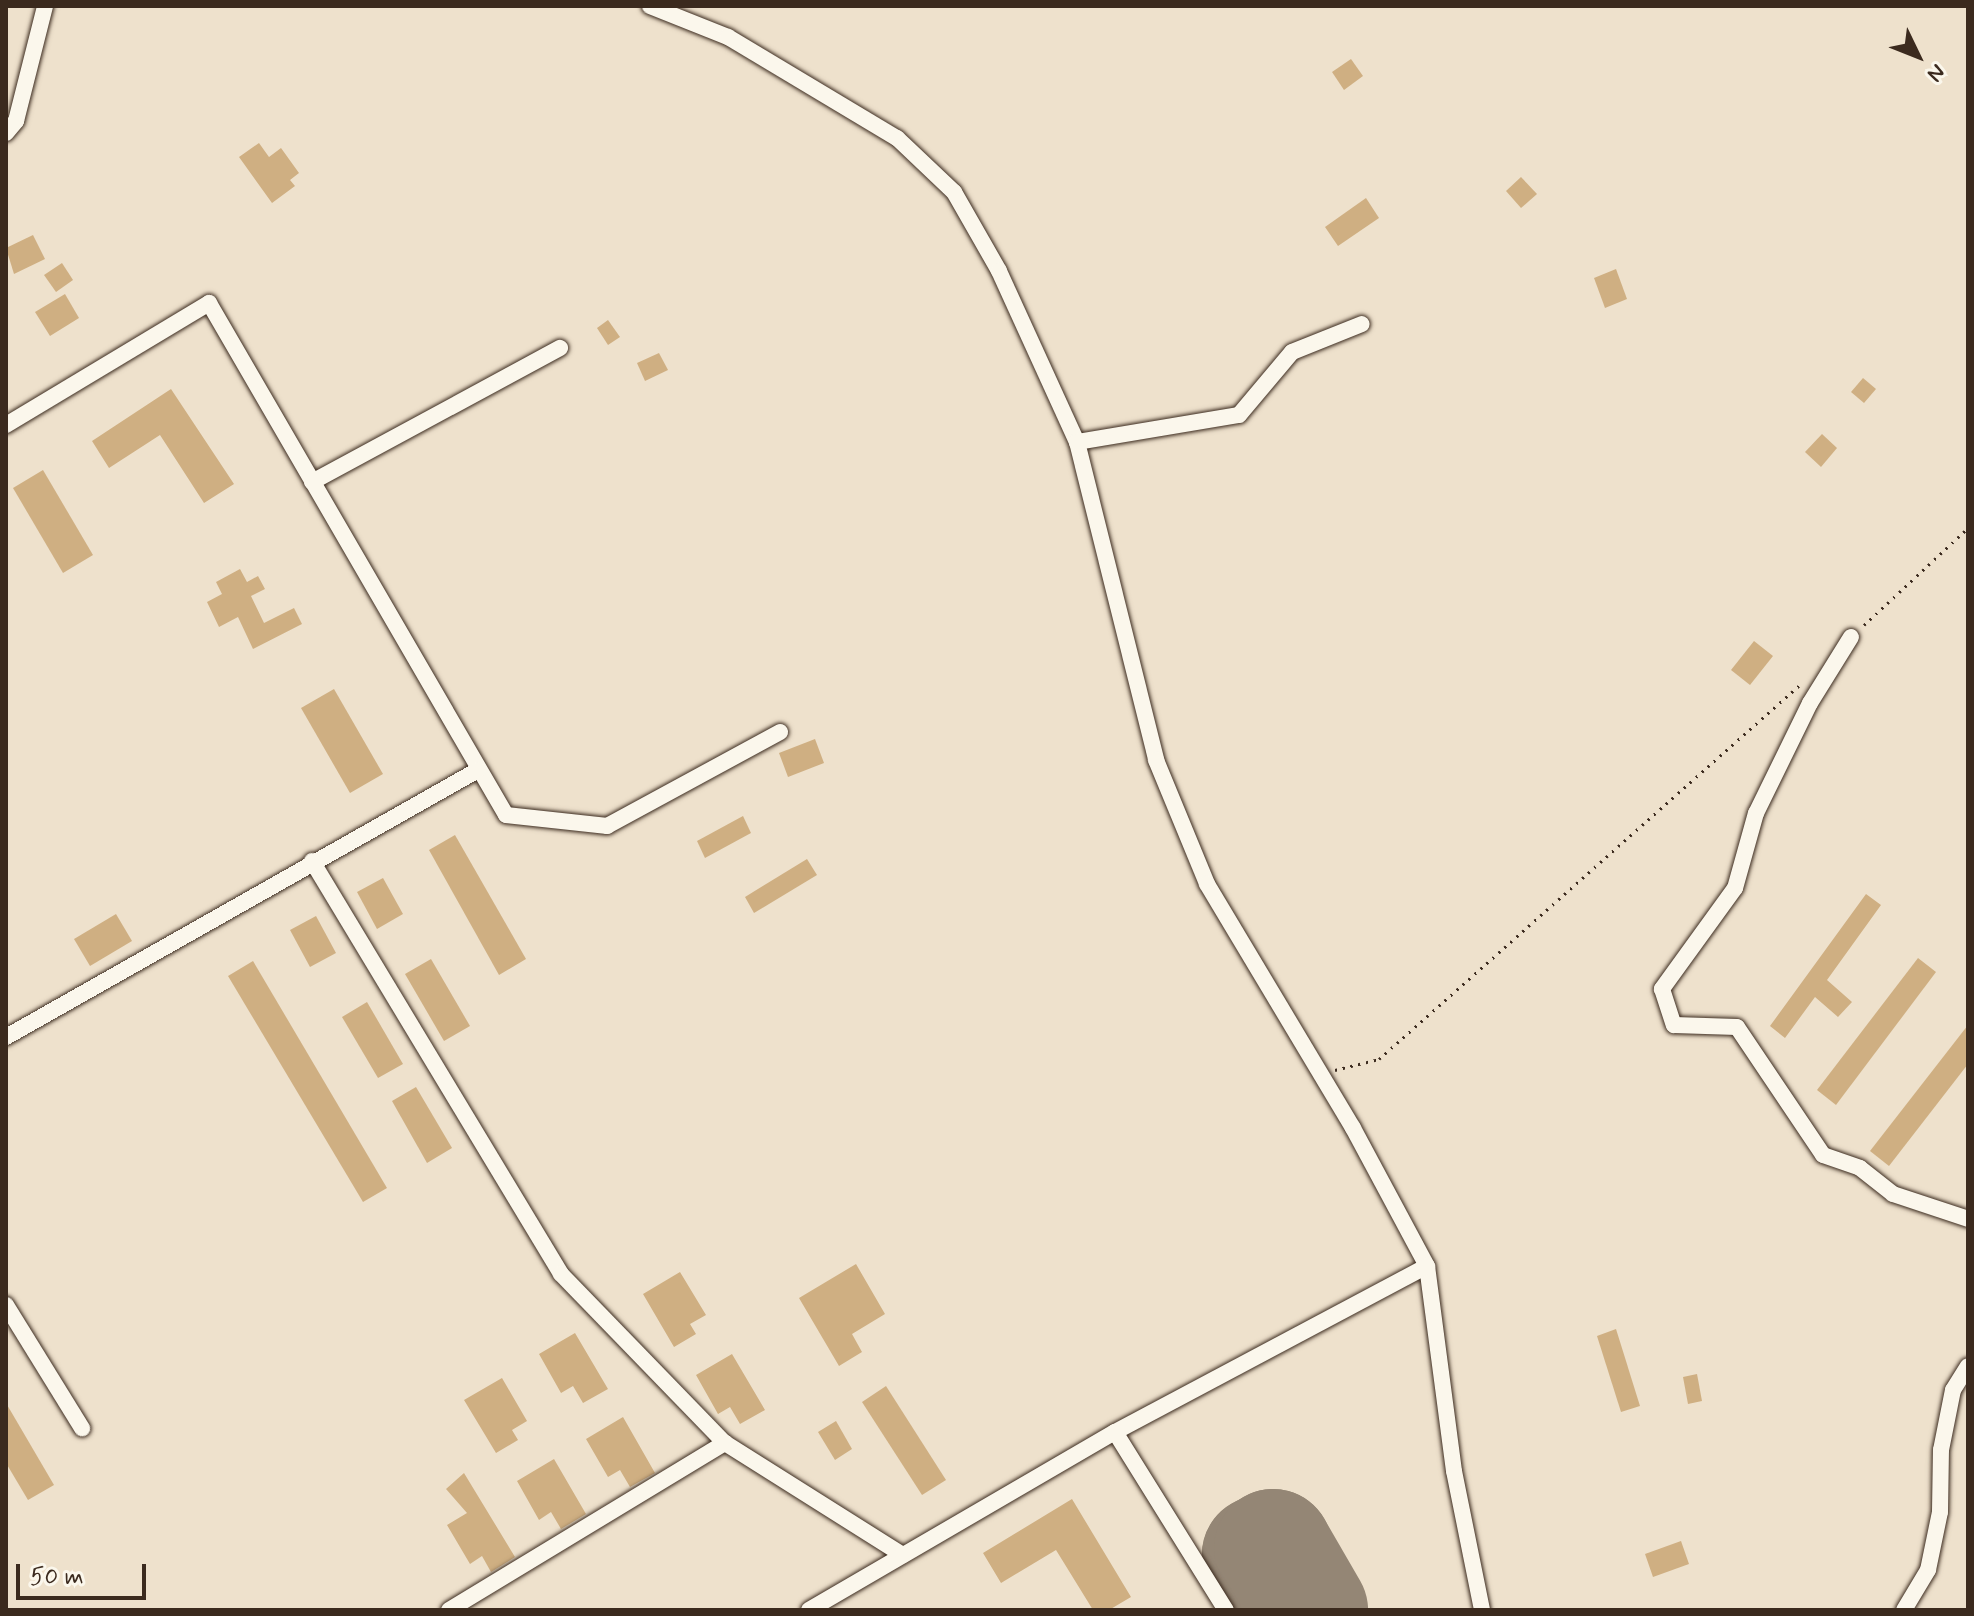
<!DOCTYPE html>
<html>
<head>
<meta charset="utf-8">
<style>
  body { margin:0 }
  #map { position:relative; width:1974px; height:1616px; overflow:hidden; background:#eee1cc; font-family:Mynerve,sans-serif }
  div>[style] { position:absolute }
  .runway>* { height:118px; margin:-59px; padding:0 59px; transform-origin:59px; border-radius:59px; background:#948675 }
  .building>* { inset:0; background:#cfaf82 }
  .path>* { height:3px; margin-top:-1.5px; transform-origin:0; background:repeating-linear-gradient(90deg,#3b2a1e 0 2px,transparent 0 8px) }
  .roads { filter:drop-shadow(0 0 2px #3b2a1e) drop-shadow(0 0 2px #3b2a1e) }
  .minor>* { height:16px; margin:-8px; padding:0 8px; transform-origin:8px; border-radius:8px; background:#fbf7ec }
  span { translate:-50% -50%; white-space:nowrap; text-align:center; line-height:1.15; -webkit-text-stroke:7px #fbf7ec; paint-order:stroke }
  .frame { position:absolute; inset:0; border:8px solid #3b2a1e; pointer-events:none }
  .north { position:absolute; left:1878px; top:16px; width:80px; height:80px; -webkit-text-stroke:6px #fbf7ec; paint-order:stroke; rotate:133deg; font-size:22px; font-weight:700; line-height:32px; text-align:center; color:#3b2a1e }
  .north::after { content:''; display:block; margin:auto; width:28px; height:36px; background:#3b2a1e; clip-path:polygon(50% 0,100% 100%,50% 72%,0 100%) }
  .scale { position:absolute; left:16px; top:1564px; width:130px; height:36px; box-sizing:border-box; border:4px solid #3b2a1e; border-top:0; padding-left:10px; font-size:24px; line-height:28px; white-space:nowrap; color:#3b2a1e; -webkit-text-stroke:6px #fbf7ec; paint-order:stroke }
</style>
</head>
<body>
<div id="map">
  <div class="runway">
    <i style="left:1293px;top:1610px;width:64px;rotate:-120.2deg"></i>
    <i style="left:1261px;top:1555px;width:14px;rotate:-30deg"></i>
    <i style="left:1273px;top:1548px;width:72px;rotate:59.9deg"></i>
  </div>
  <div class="building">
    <i style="clip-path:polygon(1351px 59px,1363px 76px,1344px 90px,1332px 72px)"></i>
    <i style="clip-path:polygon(259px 143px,269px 157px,281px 148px,299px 173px,290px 180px,295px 186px,272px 203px,239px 157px)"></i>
    <i style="clip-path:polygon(1521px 177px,1537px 194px,1521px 208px,1506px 191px)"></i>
    <i style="clip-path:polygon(1366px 198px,1379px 218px,1338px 246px,1325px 227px)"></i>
    <i style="clip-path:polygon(33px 235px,45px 259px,14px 274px,6px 248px)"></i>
    <i style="clip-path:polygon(62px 263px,73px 280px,56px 292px,44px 275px)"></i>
    <i style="clip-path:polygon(1616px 269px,1627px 299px,1605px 308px,1594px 278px)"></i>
    <i style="clip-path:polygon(65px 294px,79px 318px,50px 336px,35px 312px)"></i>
    <i style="clip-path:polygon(608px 320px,620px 337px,608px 345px,597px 328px)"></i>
    <i style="clip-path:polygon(659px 353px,668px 370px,645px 381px,637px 363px)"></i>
    <i style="clip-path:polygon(1863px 378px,1876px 389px,1864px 403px,1851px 392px)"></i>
    <i style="clip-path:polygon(171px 389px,234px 484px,204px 503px,160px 435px,109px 468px,92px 441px)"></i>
    <i style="clip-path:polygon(1822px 434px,1837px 448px,1821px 467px,1805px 452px)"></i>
    <i style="clip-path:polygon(43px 470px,93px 555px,63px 573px,13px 488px)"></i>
    <i style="clip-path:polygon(240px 569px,247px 582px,258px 576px,265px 589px,251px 596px,264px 623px,294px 608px,302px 624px,253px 649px,238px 617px,219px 627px,207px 602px,222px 594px,216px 582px)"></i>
    <i style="clip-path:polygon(1754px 641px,1773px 656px,1750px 685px,1731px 670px)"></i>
    <i style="clip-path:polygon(334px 689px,383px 774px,350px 793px,301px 708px)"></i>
    <i style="clip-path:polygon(815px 739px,824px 763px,788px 777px,779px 753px)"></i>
    <i style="clip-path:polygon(743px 816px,751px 833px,705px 858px,697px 841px)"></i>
    <i style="clip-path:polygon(455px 835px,526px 959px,499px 975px,429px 850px)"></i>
    <i style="clip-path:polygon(807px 859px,817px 875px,754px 913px,745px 897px)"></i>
    <i style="clip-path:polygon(383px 878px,403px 914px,377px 929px,357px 892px)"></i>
    <i style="clip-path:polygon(1866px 894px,1881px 905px,1827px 980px,1852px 1002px,1838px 1017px,1815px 997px,1785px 1038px,1770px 1026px)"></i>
    <i style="clip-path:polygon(116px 914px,132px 941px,90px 966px,74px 939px)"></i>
    <i style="clip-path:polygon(316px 916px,336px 953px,310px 967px,290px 930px)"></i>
    <i style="clip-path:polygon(1918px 958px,1936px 972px,1836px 1105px,1817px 1090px)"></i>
    <i style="clip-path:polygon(431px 959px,470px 1026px,444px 1041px,405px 974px)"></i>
    <i style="clip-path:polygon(253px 961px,387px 1188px,363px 1202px,228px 976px)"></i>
    <i style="clip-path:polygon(367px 1002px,403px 1064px,378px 1078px,342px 1017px)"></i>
    <i style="clip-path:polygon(1968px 1025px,1968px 1064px,1889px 1166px,1870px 1151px)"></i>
    <i style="clip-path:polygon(416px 1087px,452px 1148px,427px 1163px,392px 1101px)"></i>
    <i style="clip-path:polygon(856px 1264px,885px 1314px,852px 1334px,862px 1352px,839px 1366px,799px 1298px)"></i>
    <i style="clip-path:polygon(680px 1272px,706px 1315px,690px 1324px,696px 1334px,674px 1347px,643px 1294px)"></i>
    <i style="clip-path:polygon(1616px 1329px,1640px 1406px,1621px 1412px,1597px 1336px)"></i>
    <i style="clip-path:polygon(575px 1333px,608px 1389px,583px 1403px,573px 1386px,561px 1393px,539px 1354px)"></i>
    <i style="clip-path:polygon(732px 1354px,765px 1410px,740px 1424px,730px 1407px,718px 1414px,696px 1375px)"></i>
    <i style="clip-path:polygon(1697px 1374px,1702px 1401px,1688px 1404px,1683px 1377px)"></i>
    <i style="clip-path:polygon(502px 1378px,527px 1421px,512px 1430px,518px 1440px,496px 1453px,464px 1400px)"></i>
    <i style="clip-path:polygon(886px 1386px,946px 1480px,922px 1495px,862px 1402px)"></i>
    <i style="clip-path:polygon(6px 1403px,54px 1485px,28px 1500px,6px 1463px)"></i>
    <i style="clip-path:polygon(623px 1417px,655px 1473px,630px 1487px,620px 1470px,608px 1477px,586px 1439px)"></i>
    <i style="clip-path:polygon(836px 1421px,852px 1449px,835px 1460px,818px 1432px)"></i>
    <i style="clip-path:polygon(554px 1459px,586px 1514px,561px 1529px,551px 1512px,539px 1520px,517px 1481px)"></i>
    <i style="clip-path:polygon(464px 1473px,515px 1557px,491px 1572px,482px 1556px,470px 1564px,447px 1525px,467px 1513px,446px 1489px)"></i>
    <i style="clip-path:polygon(1072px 1499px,1131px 1597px,1109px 1610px,1093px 1610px,1056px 1550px,1001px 1583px,983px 1553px)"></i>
    <i style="clip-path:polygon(1681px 1541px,1689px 1564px,1653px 1577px,1645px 1554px)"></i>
  </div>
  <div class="path">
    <i style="left:1864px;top:625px;width:142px;rotate:-43deg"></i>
    <i style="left:1335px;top:1070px;width:45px;rotate:-14deg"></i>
    <i style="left:1379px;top:1059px;width:567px;rotate:-41.64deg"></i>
  </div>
  <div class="roads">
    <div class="minor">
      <i style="left:650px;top:6px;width:84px;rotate:21.7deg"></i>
      <i style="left:728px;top:37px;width:197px;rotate:30.9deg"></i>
      <i style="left:897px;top:138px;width:79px;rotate:43.5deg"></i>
      <i style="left:954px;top:192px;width:91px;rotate:60.3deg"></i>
      <i style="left:999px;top:271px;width:188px;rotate:65.5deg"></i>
      <i style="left:1077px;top:442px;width:328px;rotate:76deg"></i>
      <i style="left:1156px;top:760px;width:134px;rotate:67.6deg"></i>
      <i style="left:1207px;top:884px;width:284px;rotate:59.1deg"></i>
      <i style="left:1353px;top:1128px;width:157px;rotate:61.8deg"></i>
      <i style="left:1427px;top:1266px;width:207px;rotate:82.5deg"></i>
      <i style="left:1454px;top:1471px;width:142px;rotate:78.6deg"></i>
      <i style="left:6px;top:133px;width:16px;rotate:-50deg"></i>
      <i style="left:16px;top:121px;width:119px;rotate:-75.8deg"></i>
      <i style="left:6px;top:425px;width:237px;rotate:-31deg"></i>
      <i style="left:209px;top:303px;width:592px;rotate:59.88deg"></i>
      <i style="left:506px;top:815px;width:102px;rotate:6.2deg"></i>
      <i style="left:607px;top:826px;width:197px;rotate:-28.5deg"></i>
      <i style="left:1077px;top:442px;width:164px;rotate:-9.5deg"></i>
      <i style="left:1239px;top:415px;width:82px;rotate:-49.9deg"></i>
      <i style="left:1292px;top:352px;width:75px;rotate:-21.8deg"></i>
      <i style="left:312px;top:482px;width:282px;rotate:-28.4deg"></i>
      <i style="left:1851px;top:637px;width:78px;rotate:121.8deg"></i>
      <i style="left:1810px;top:703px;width:123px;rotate:116.1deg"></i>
      <i style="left:1756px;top:813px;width:78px;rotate:105.6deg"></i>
      <i style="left:1735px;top:888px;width:125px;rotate:125.9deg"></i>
      <i style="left:1662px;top:989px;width:38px;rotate:72deg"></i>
      <i style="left:1674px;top:1025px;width:63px;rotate:1.8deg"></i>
      <i style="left:1737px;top:1027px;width:154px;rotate:56.1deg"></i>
      <i style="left:1823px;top:1155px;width:39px;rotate:19deg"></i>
      <i style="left:1860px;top:1168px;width:42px;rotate:38.2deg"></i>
      <i style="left:1893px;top:1194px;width:79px;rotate:18.4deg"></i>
      <i style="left:312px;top:861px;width:482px;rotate:58.9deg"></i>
      <i style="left:561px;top:1274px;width:235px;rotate:45.9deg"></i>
      <i style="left:725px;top:1443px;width:210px;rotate:32.2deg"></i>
      <i style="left:6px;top:1037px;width:542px;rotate:-29.5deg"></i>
      <i style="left:6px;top:1305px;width:145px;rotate:58.3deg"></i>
      <i style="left:1115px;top:1432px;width:353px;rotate:-28deg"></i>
      <i style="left:449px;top:1610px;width:323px;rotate:-31.2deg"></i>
      <i style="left:809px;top:1610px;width:354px;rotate:-30.2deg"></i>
      <i style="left:1115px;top:1432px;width:210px;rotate:58.1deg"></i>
      <i style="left:1904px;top:1610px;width:47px;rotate:-59deg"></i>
      <i style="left:1928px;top:1570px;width:59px;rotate:-78.3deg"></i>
      <i style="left:1940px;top:1512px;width:62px;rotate:-89.1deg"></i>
      <i style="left:1941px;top:1450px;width:61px;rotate:-78.7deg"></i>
      <i style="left:1953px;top:1390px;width:28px;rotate:-58deg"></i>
    </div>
  </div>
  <div class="frame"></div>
  <div class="north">N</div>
  <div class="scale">50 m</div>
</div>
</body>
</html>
